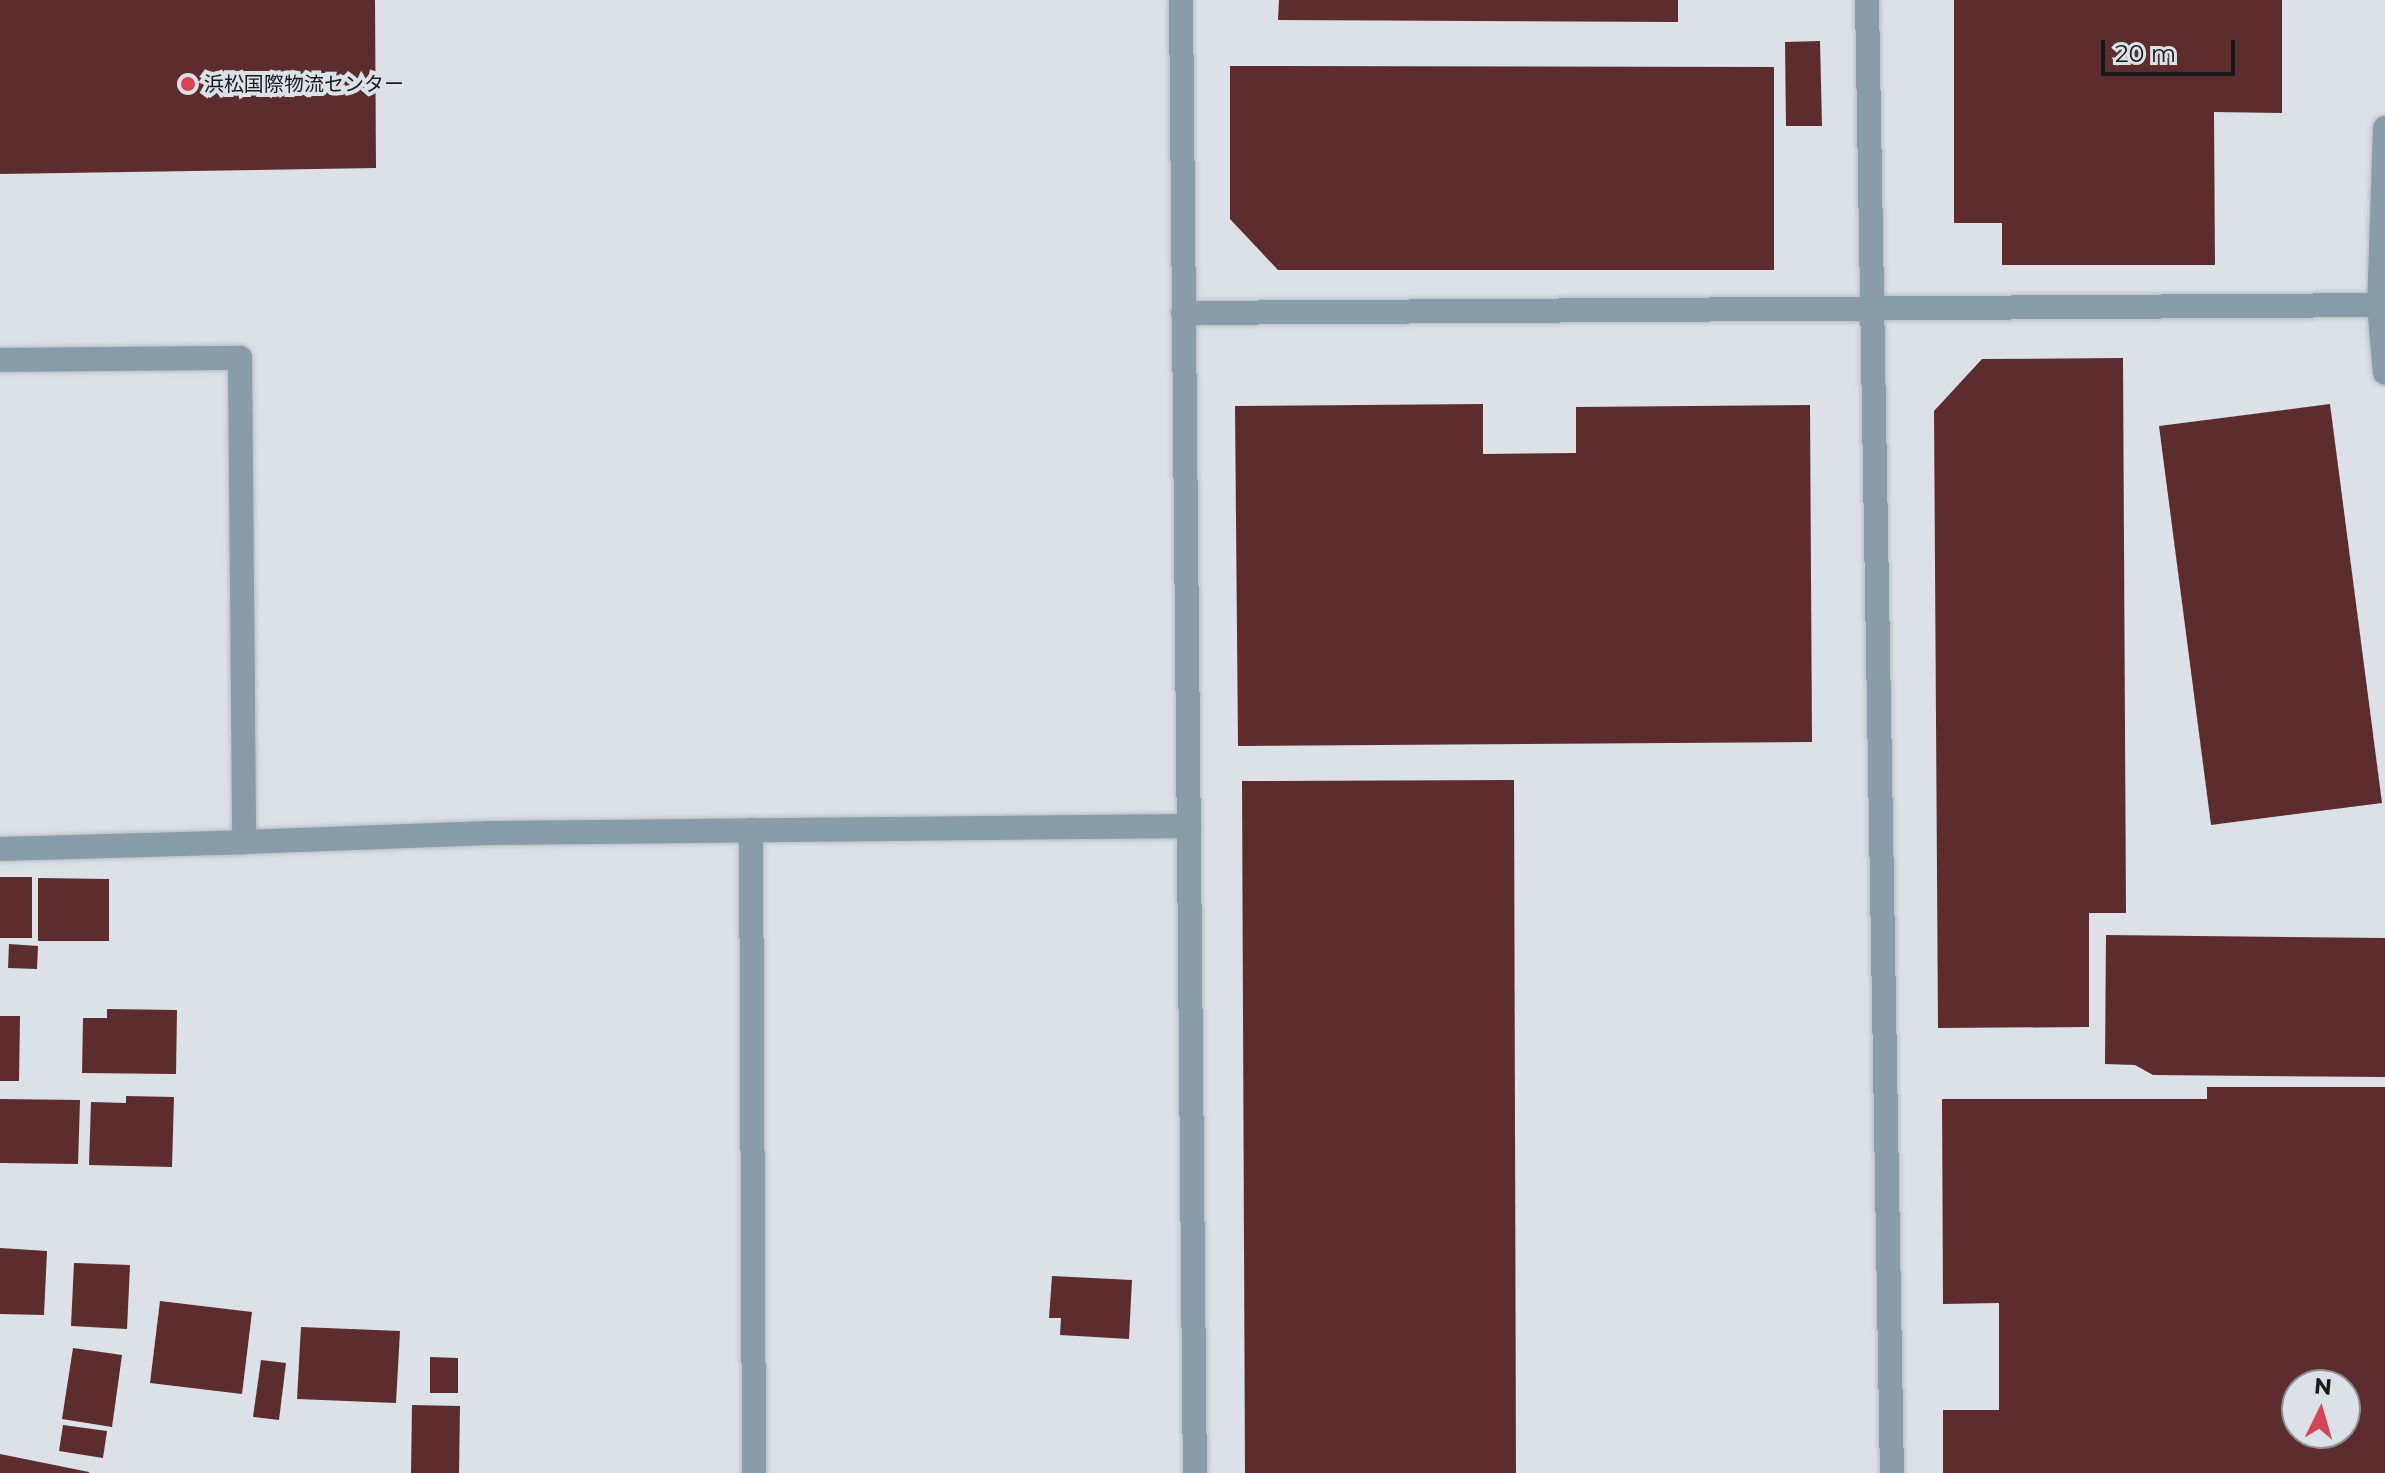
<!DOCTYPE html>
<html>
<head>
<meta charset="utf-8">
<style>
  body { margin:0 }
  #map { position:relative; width:2385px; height:1473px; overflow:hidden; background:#dbe1e6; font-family:Montserrat,"Noto Sans JP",sans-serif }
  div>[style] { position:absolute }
  .building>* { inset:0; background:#5c2c2f }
  .roads { filter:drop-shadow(0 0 2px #b8bdc2) drop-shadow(0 0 2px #b8bdc2) }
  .street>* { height:24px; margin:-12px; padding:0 12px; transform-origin:12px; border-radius:12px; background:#889caa }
  .dots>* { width:22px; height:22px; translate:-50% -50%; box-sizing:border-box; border:4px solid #dbe1e6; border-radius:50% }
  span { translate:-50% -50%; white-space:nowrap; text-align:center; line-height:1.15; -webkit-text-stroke:8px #dbe1e6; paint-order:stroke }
  .poi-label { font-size:20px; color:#181a1c }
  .left { translate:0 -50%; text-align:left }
  .north { position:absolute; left:2281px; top:1369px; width:80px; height:80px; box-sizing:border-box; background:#dbe1e6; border:2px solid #8d9195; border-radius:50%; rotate:5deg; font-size:22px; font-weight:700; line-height:32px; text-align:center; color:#181a1c }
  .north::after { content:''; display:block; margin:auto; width:28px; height:36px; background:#d64555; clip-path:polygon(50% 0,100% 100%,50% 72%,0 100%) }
  .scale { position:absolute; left:2101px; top:40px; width:134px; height:36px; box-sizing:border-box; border:4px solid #181a1c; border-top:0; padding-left:10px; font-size:24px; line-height:28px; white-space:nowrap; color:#181a1c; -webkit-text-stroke:6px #dbe1e6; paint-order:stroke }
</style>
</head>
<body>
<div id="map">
  <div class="building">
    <i style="clip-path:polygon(0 0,375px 0,376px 168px,0 174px)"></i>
    <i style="clip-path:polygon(1279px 0,1678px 0,1678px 22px,1278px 20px)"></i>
    <i style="clip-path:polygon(1954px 0,2282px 0,2282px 113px,2214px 112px,2215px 265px,2002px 265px,2002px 223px,1954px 223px)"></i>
    <i style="clip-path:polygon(1820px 41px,1822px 126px,1786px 126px,1785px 42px)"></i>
    <i style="clip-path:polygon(1230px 66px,1774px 67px,1774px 270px,1278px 270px,1230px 219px)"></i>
    <i style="clip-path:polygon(2123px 358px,2126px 913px,2089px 913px,2089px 1027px,1938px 1028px,1934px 411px,1982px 359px)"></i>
    <i style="clip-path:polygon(1483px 404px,1483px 454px,1576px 453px,1576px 407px,1810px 405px,1812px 742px,1238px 746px,1235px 406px)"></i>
    <i style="clip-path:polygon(2330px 404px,2382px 803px,2211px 825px,2159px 426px)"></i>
    <i style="clip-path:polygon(1514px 780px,1516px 1473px,1245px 1473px,1242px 781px)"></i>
    <i style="clip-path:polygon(0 877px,32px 877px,32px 938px,0 938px)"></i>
    <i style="clip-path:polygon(38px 878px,109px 879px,109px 941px,38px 941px)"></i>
    <i style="clip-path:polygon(2106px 935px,2385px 938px,2385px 1077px,2153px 1075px,2135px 1065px,2105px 1064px)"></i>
    <i style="clip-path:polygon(9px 944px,38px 946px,37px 969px,8px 968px)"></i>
    <i style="clip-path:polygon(107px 1009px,177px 1010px,176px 1074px,82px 1073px,83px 1018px,107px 1018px)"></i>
    <i style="clip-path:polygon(0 1016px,20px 1016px,19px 1081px,0 1081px)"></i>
    <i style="clip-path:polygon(evenodd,2207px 1087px,2385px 1087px,2385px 1473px,1943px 1473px,1943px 1410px,1999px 1410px,1999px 1303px,1943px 1304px,1942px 1099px,2207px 1099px,2207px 1087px,2297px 1385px,2345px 1385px,2345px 1433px,2297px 1433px,2297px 1385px)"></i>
    <i style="clip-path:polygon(126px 1096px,174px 1097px,172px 1167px,89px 1165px,91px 1102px,126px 1103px)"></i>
    <i style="clip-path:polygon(0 1099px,80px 1100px,78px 1164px,0 1163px)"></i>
    <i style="clip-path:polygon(0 1248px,47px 1251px,44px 1315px,0 1314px)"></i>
    <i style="clip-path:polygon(74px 1263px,130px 1265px,127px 1329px,71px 1326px)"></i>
    <i style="clip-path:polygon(1052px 1276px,1132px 1280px,1129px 1339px,1060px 1335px,1061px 1318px,1049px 1318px)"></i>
    <i style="clip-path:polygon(160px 1301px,252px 1312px,242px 1394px,150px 1383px)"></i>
    <i style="clip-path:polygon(301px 1327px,400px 1331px,396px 1403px,297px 1399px)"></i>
    <i style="clip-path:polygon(73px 1348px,122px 1355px,112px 1427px,62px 1419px)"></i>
    <i style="clip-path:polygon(430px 1357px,458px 1358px,458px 1393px,430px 1393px)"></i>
    <i style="clip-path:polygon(261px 1360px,286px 1363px,279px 1420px,253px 1417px)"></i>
    <i style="clip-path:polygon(412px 1405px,460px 1406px,459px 1473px,411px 1473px)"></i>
    <i style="clip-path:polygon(63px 1425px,107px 1431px,103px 1458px,59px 1451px)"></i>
    <i style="clip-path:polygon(0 1454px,89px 1472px,89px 1473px,0 1473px)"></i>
  </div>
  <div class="roads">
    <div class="street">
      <i style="left:1181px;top:0;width:1473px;rotate:89.46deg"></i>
      <i style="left:1867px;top:0;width:1473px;rotate:89.03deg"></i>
      <i style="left:2385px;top:128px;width:177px;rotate:91.9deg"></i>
      <i style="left:2379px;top:305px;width:68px;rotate:85deg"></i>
      <i style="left:1183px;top:313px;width:1196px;rotate:-0.38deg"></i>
      <i style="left:0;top:360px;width:240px;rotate:-0.5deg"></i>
      <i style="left:240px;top:358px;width:484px;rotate:89.5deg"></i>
      <i style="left:244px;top:842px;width:246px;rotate:-2.1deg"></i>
      <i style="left:490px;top:833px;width:699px;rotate:-0.57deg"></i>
      <i style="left:751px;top:830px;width:643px;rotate:89.73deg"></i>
      <i style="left:0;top:849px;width:244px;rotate:-1.6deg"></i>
    </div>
  </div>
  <div class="dots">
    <i style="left:188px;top:84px;background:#d64555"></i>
  </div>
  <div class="poi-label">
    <span class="left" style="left:204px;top:84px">浜松国際物流センター</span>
  </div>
  <div class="north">N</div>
  <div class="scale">20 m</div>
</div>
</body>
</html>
